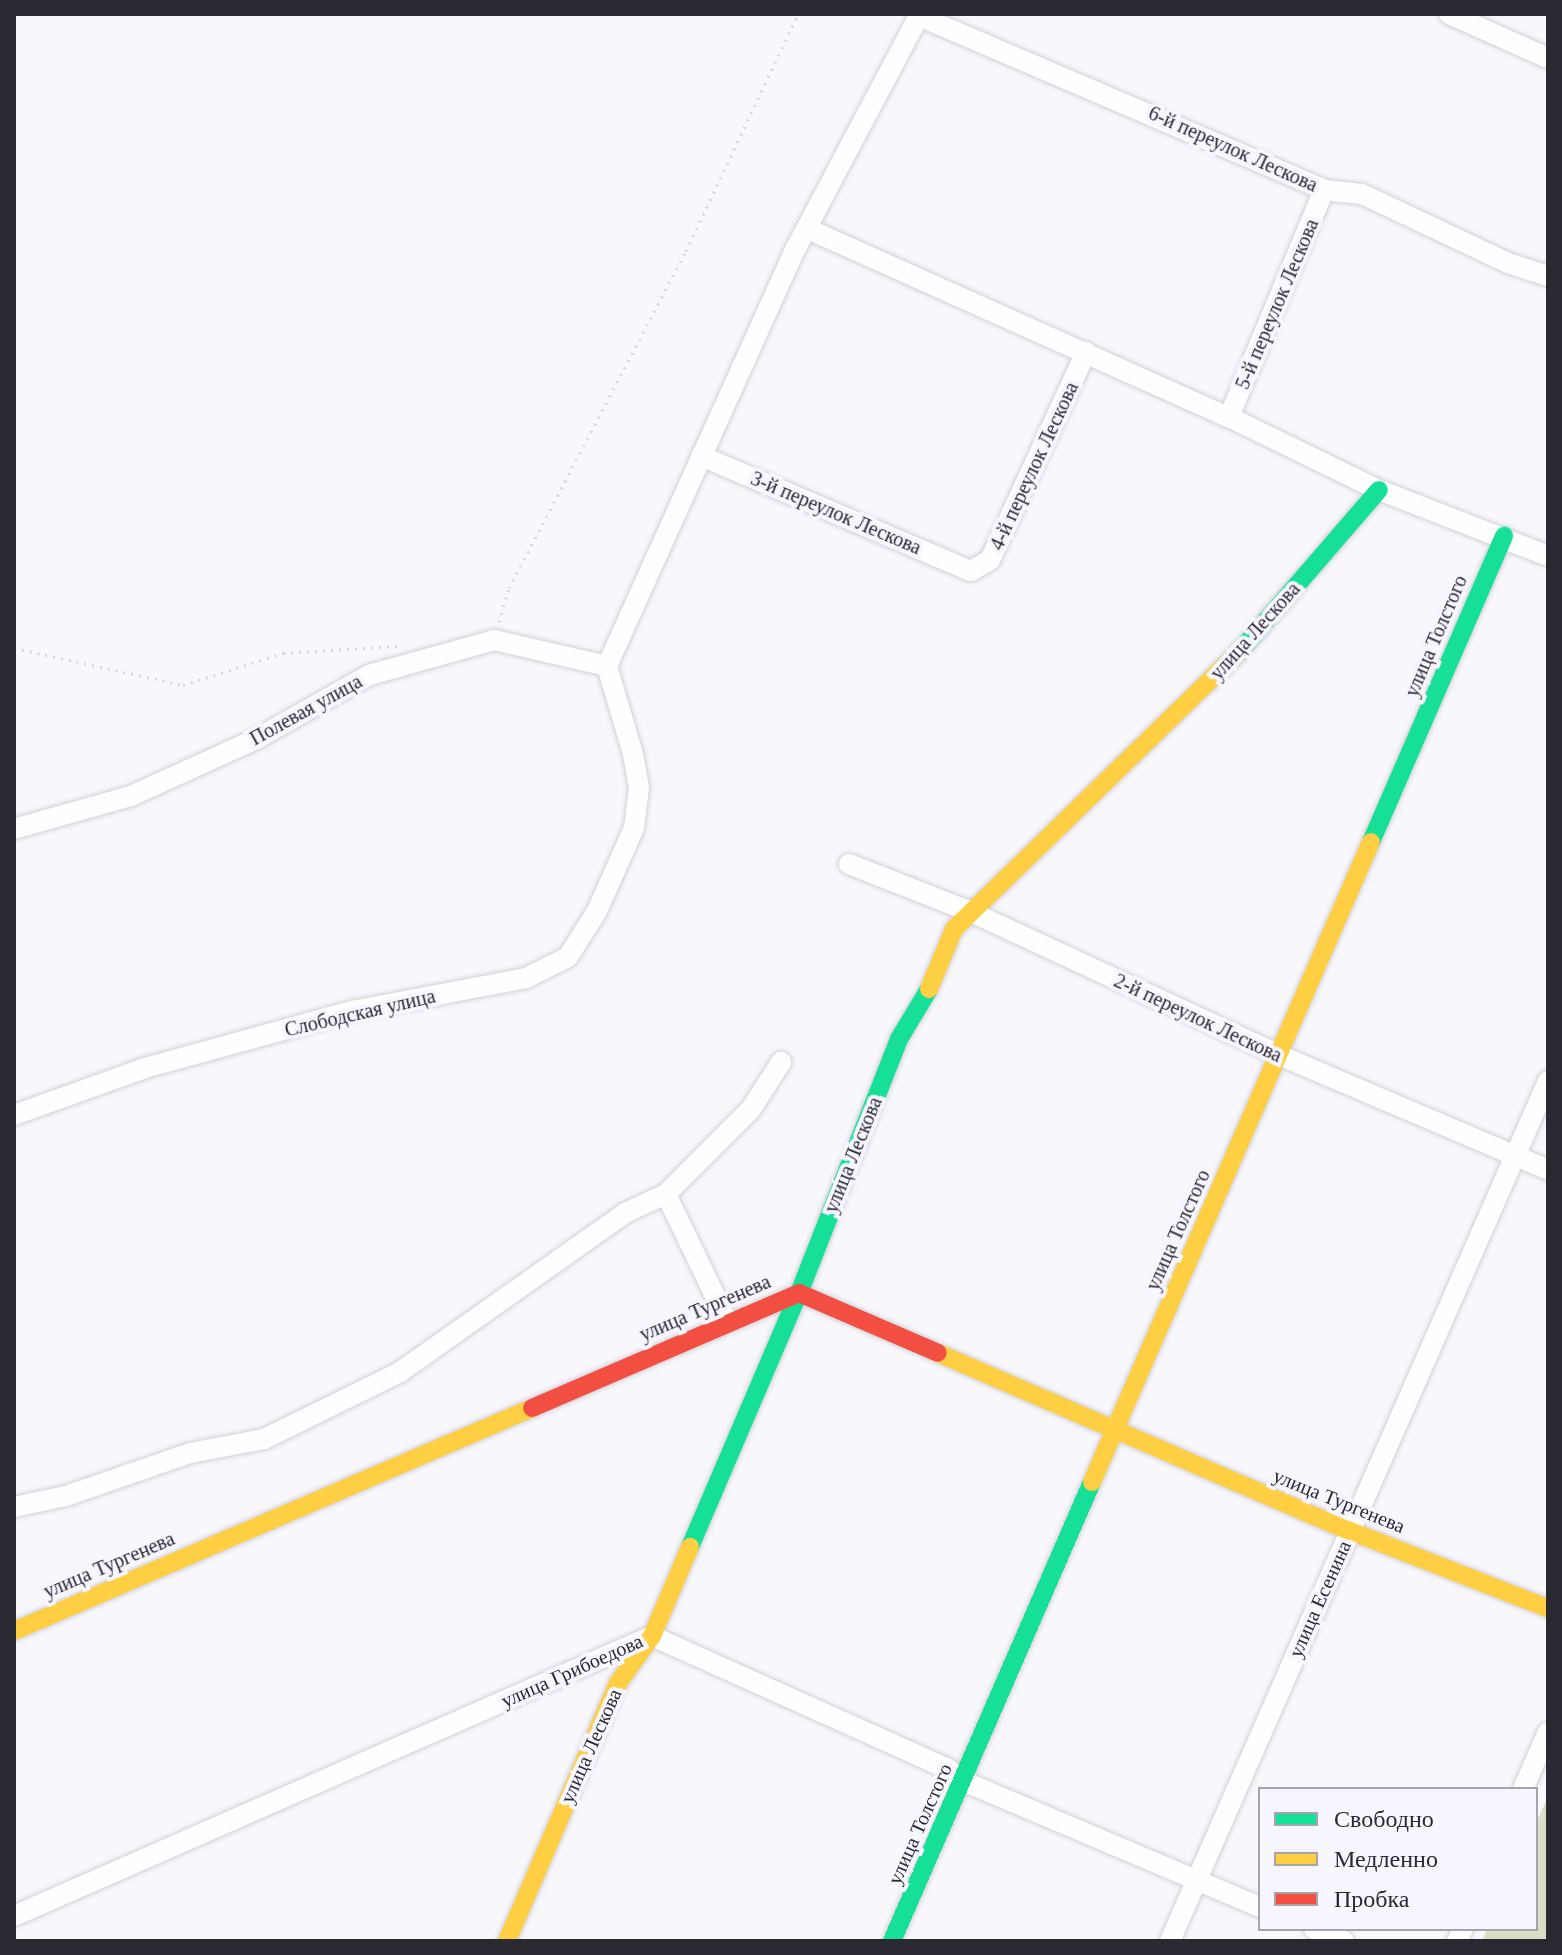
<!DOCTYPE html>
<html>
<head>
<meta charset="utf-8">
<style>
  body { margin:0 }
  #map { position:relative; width:1562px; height:1955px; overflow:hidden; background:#f8f7fc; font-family:Georgia,serif }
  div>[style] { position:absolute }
  .forest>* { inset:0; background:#d9dec6 }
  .path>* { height:3px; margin-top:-1.5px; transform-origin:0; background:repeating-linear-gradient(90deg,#d9d8da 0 2px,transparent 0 8px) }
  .roads { filter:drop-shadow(0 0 2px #d2d1d7) drop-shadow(0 0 2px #d2d1d7) }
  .street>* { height:20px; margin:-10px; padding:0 10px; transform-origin:10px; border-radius:10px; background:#fefeff }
  .fast>* { height:18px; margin:-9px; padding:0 9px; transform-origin:9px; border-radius:9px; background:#16e098 }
  .slow>* { height:18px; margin:-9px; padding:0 9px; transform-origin:9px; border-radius:9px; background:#ffcf43 }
  .jam>* { height:18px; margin:-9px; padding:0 9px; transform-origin:9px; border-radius:9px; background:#f24e42 }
  span { translate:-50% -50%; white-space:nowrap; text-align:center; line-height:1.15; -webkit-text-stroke:8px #f7f5fe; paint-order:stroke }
  .street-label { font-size:20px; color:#2a2830 }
  .frame { position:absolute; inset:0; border:16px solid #2a2830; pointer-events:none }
  .legend { position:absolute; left:1258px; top:1787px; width:280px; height:144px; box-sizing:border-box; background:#f7f5fe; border:2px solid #a5a3ac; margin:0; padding:10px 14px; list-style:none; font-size:24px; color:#2a2830 }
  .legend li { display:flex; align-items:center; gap:16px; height:40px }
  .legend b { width:40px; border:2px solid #a5a3ac }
</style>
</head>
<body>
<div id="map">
  <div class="forest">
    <i style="clip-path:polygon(1548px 1797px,1548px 1941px,1482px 1941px,1487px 1929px,1536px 1929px,1536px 1823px)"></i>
  </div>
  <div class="path">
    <i style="left:499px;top:622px;width:35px;rotate:-74deg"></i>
    <i style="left:509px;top:588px;width:381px;rotate:-62.3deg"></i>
    <i style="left:686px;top:251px;width:262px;rotate:-64.7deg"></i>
    <i style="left:14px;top:648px;width:173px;rotate:12.3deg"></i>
    <i style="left:183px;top:685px;width:105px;rotate:-17.7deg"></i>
    <i style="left:283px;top:653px;width:114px;rotate:-3.5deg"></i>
  </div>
  <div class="roads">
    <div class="street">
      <i style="left:1449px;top:14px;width:108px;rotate:24deg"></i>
      <i style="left:810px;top:230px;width:459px;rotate:24.1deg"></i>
      <i style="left:1229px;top:417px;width:167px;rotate:26deg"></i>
      <i style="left:1379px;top:490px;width:181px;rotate:21.3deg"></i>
      <i style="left:1229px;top:417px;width:246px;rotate:-67.3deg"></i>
      <i style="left:701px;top:456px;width:293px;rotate:23.1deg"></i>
      <i style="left:971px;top:571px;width:22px;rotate:-30deg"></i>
      <i style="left:990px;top:560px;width:229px;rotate:-65.2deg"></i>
      <i style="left:607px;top:666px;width:459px;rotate:-65.7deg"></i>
      <i style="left:796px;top:248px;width:263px;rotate:-62.1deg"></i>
      <i style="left:919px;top:16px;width:441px;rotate:23.2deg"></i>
      <i style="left:1324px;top:190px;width:38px;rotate:6deg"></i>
      <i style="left:1362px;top:194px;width:161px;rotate:25.3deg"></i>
      <i style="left:1508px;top:263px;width:42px;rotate:18deg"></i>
      <i style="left:14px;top:829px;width:122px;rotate:-15.8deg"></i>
      <i style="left:131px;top:796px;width:140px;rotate:-24.5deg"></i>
      <i style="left:258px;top:738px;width:128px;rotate:-29.6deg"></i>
      <i style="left:369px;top:675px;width:130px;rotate:-15.6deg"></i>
      <i style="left:494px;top:640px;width:116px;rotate:13deg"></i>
      <i style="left:849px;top:864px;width:131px;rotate:21.5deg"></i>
      <i style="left:971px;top:912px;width:340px;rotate:24.9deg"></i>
      <i style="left:1279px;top:1055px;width:293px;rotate:23.1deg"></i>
      <i style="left:14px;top:1115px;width:139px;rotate:-19.7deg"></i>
      <i style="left:145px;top:1068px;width:215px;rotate:-15.4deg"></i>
      <i style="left:352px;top:1011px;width:177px;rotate:-10.7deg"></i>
      <i style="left:526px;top:978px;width:47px;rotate:-26.6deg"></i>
      <i style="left:568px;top:957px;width:54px;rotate:-57.8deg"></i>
      <i style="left:597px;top:911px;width:91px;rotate:-66deg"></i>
      <i style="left:634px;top:828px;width:40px;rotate:-82.9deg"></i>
      <i style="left:639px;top:788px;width:35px;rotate:-100deg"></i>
      <i style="left:633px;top:754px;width:92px;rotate:-106.5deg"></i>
      <i style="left:666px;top:1194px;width:141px;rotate:64.3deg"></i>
      <i style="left:14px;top:1507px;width:53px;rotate:-11.9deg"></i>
      <i style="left:66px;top:1496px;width:131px;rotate:-19.1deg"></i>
      <i style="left:190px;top:1453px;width:75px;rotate:-10.7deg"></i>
      <i style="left:264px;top:1439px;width:152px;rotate:-26.2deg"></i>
      <i style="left:400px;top:1372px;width:276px;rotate:-35.2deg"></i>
      <i style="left:625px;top:1213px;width:45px;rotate:-24.9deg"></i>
      <i style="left:666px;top:1194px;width:120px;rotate:-45deg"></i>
      <i style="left:751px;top:1109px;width:56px;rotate:-57.4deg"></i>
      <i style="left:1523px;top:1789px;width:62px;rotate:-66.3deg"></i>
      <i style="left:14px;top:1916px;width:697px;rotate:-23.7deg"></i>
      <i style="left:652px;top:1636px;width:325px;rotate:24.2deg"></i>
      <i style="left:948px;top:1769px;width:19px;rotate:39deg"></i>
      <i style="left:963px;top:1781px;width:323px;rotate:23deg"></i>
      <i style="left:1314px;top:1929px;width:32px;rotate:22deg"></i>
      <i style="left:1170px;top:1941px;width:939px;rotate:-66.27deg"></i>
      <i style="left:1457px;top:1941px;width:13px;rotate:-63deg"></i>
    </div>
    <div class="fast">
      <i style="left:1239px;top:652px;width:214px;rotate:-49.2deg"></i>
      <i style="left:1371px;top:842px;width:334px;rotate:-66.5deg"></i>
      <i style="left:690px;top:1547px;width:276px;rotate:-66.8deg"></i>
      <i style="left:799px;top:1293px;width:273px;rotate:-68.5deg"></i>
      <i style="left:899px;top:1039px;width:58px;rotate:-59deg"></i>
      <i style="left:892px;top:1941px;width:501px;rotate:-66.46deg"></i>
    </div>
    <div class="slow">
      <i style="left:929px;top:989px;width:65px;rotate:-67.4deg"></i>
      <i style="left:954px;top:929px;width:397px;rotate:-44.2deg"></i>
      <i style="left:938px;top:1353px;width:449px;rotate:23.4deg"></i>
      <i style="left:1350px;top:1531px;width:212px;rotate:21.3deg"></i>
      <i style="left:1092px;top:1482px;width:698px;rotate:-66.45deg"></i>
      <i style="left:14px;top:1631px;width:564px;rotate:-23.29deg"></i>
      <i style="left:507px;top:1941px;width:281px;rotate:-66.7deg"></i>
      <i style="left:618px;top:1683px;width:58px;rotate:-54.1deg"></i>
      <i style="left:652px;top:1636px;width:97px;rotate:-66.9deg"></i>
    </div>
    <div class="jam">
      <i style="left:532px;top:1408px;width:291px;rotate:-23.3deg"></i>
      <i style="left:799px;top:1293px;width:151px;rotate:23.3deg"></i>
    </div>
  </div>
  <div class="street-label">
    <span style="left:1233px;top:149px;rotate:24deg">6-й переулок Лескова</span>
    <span style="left:1277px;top:304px;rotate:-67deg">5-й переулок Лескова</span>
    <span style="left:1034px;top:466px;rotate:-65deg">4-й переулок Лескова</span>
    <span style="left:836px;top:513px;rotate:23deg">3-й переулок Лескова</span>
    <span style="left:1255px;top:631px;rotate:-48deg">улица Лескова</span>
    <span style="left:1436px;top:636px;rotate:-67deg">улица Толстого</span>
    <span style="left:306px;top:710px;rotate:-29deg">Полевая улица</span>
    <span style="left:360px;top:1013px;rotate:-13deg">Слободская улица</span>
    <span style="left:1198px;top:1018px;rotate:25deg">2-й переулок Лескова</span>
    <span style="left:853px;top:1155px;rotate:-68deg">улица Лескова</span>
    <span style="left:1178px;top:1230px;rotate:-66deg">улица Толстого</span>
    <span style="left:705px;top:1308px;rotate:-23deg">улица Тургенева</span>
    <span style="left:1339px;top:1501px;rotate:22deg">улица Тургенева</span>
    <span style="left:109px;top:1565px;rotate:-23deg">улица Тургенева</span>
    <span style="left:1320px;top:1599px;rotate:-66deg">улица Есенина</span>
    <span style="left:572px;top:1671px;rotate:-24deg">улица Грибоедова</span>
    <span style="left:591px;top:1746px;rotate:-66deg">улица Лескова</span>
    <span style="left:920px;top:1824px;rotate:-66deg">улица Толстого</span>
  </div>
  <div class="frame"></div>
  <ul class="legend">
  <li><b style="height:10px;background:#16e098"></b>Свободно</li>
  <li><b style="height:10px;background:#ffcf43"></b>Медленно</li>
  <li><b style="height:10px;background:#f24e42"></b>Пробка</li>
  </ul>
</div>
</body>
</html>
